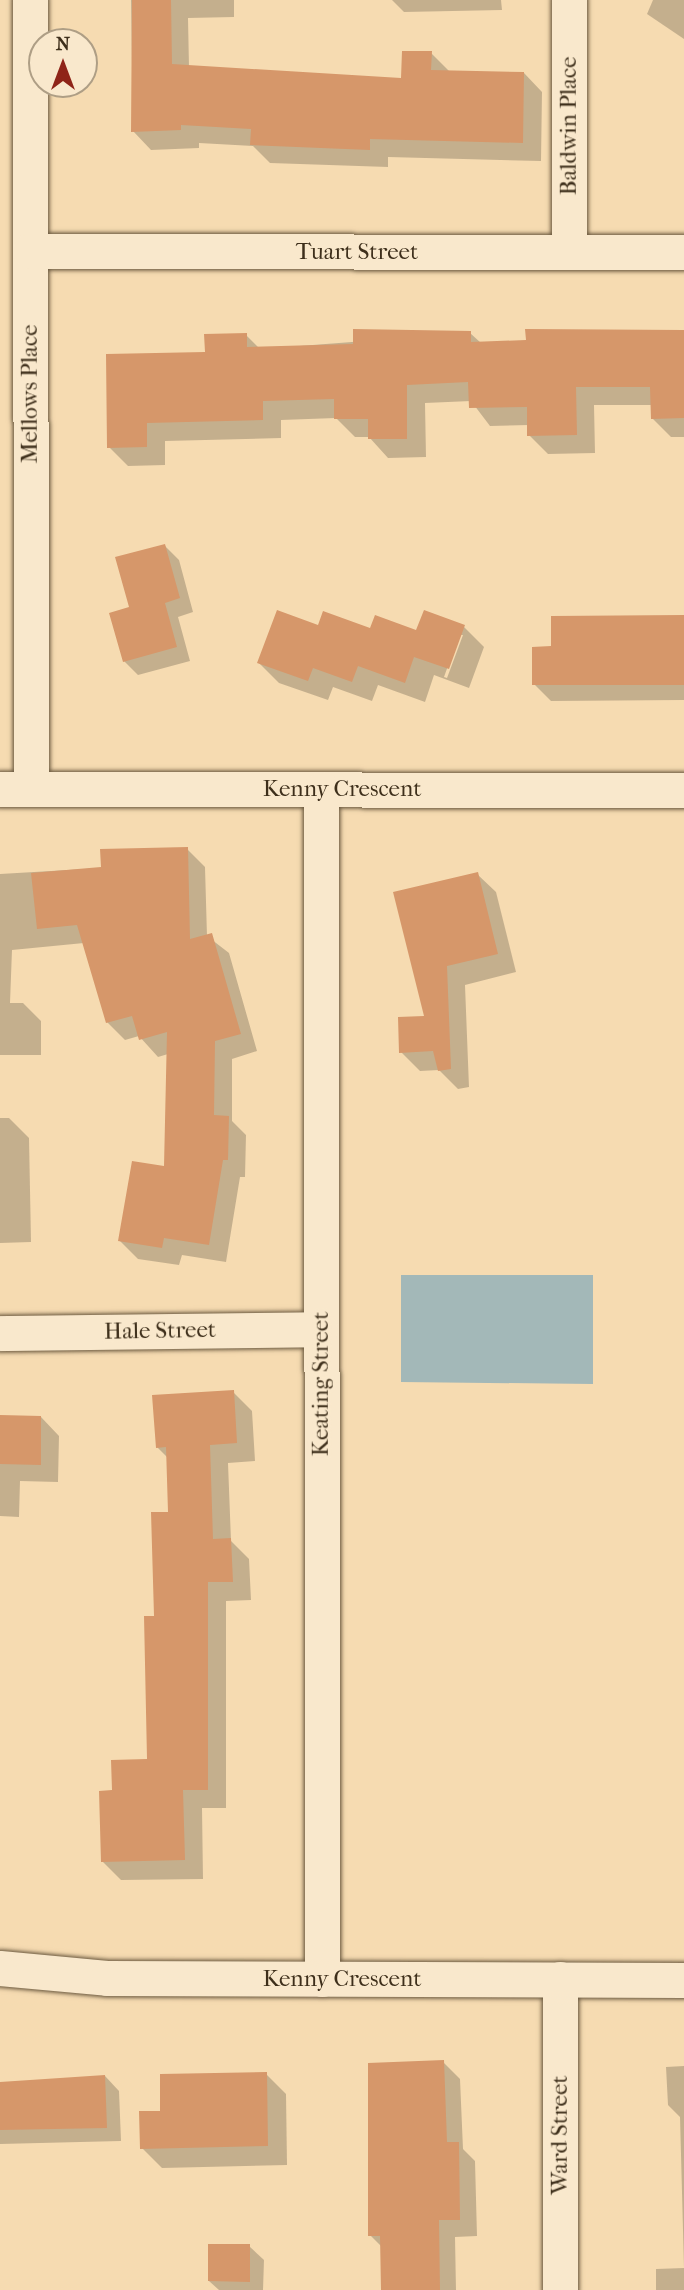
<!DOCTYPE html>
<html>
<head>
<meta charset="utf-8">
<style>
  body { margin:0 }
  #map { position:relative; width:684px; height:2290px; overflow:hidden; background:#f6dbb1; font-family:"IM FELL French Canon",serif }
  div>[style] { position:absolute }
  .water>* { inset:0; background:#a3b8b8 }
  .shadow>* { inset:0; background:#0003 }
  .building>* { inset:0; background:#d6976a }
  .roads { filter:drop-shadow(0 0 2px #6c5a40) drop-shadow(0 0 2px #6c5a40) }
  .street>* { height:35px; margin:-17.5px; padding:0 17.5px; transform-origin:17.5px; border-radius:17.5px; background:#f9e8cc }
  span { translate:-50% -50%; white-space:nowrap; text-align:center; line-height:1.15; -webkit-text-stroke:7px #f9e8cc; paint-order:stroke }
  .street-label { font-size:23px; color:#3e2f1b }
  .north { position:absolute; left:28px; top:28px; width:70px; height:70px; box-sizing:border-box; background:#f9e8cc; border:2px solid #ae9e85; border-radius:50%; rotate:0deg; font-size:19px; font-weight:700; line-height:28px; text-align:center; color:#3e2f1b }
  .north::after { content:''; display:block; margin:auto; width:24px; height:32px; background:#8f2418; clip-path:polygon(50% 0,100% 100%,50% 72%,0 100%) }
</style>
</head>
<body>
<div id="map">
  <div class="water">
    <i style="clip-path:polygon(401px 1275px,593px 1275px,593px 1384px,401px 1382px)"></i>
  </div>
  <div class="shadow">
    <i style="clip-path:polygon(131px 0,234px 0,234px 17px,188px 18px,189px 67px,403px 80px,431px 53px,450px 72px,524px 73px,542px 92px,541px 161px,388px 157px,388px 167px,270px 163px,253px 146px,199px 143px,199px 148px,151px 150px,133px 131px)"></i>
    <i style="clip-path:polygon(392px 0,501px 0,502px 10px,404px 12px)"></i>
    <i style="clip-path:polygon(653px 0,684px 0,684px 39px,647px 14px)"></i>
    <i style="clip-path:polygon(470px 333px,481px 343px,684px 334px,684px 437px,671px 437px,652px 418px,652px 405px,594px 405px,595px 453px,548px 454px,529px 435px,529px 425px,490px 426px,471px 401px,425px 403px,426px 457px,388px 458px,369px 437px,355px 437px,336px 418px,281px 420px,281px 438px,165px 441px,165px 465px,128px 466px,109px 447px,207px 354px,246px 335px,260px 349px)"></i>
    <i style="clip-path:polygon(165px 546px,179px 560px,193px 612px,178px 617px,190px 661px,138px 675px,124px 661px,131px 609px)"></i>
    <i style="clip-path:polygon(684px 616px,684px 700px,551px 701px,534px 684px,553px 648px)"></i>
    <i style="clip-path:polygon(evenodd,319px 627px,417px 632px,464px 627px,484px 647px,469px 688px,434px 675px,425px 702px,378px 685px,372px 701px,333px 687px,328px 700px,279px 683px,259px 663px,319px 627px,459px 635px,463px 635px,447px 678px,444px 677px,459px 635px)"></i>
    <i style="clip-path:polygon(187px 849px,205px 867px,207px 936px,229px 953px,257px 1051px,232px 1059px,232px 1121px,246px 1135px,245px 1177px,240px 1177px,226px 1262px,182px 1255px,179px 1265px,138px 1259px,120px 1241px,166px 1168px,168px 1054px,158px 1057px,139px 1036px,125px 1040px,107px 1022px,84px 943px,12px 950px,10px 1003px,23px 1003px,41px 1021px,41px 1055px,0 1055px,0 874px,102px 868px)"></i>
    <i style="clip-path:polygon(477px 874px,496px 892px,516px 972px,465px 985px,469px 1087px,458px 1089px,439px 1070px,420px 1071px,401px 1052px,426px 1018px)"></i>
    <i style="clip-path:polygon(0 1118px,9px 1118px,29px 1138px,31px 1242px,0 1243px)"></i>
    <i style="clip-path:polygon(233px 1392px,252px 1411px,255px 1461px,228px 1463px,231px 1541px,249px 1559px,251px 1600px,226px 1601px,226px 1808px,202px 1808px,203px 1879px,121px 1880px,102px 1861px,113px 1792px,149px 1761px,156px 1618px,170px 1514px,168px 1458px,157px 1447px)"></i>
    <i style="clip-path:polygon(0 1416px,41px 1417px,59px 1436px,58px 1482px,20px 1481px,19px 1517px,0 1516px)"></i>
    <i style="clip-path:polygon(443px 2062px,460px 2079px,463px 2149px,475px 2161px,477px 2236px,455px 2237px,456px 2290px,383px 2290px,382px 2247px,370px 2235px)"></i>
    <i style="clip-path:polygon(684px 2066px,684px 2268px,680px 2117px,668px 2105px,666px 2067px)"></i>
    <i style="clip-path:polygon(266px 2074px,286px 2094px,287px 2165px,162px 2168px,142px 2148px,162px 2113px)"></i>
    <i style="clip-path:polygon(105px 2076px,119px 2091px,121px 2141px,0 2144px,0 2083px)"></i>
    <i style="clip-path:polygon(249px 2246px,264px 2260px,263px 2290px,219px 2290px,209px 2281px)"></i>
    <i style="clip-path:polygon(684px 2268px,684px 2290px,656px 2290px,656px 2269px)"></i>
  </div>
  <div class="building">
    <i style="clip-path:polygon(132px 0,171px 0,172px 64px,401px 78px,402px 51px,432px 51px,431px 70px,524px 72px,523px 143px,370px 139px,370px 150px,250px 145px,251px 129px,181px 125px,181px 130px,131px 132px)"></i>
    <i style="clip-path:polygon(353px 329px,471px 331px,471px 342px,526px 340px,525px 329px,684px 330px,684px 418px,651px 419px,650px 387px,576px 387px,577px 435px,527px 436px,527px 407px,469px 408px,468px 382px,407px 385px,407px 439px,368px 439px,368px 419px,334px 419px,334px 399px,263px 401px,263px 420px,147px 423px,147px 447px,107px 448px,106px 354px,205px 352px,204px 334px,247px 333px,247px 347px,353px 344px)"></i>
    <i style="clip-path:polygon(165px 544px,180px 598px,165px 603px,177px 647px,123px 662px,109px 613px,129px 607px,115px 557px)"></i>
    <i style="clip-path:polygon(277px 610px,318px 625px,323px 611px,370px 628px,375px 615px,416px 630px,424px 610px,465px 625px,449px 669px,414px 657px,405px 683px,358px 666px,352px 682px,313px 668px,308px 681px,257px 663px)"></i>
    <i style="clip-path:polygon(684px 615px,684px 685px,532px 685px,532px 647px,551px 646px,551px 616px)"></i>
    <i style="clip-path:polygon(188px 847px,190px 939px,212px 933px,241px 1034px,215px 1041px,214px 1115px,229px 1116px,228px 1160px,223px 1160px,209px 1245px,164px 1238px,162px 1248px,118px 1241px,132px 1161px,164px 1166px,167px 1032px,139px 1040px,132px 1016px,106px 1023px,77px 925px,37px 929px,31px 873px,101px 867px,100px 849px)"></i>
    <i style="clip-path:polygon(478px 872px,498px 954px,447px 966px,451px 1069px,438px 1071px,433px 1051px,399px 1053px,398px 1017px,424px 1016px,393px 892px)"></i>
    <i style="clip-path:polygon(234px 1390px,237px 1443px,210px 1445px,213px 1539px,231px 1538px,233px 1582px,208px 1582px,208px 1790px,183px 1790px,185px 1860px,101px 1862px,99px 1791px,112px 1790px,111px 1760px,147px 1759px,144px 1616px,154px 1616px,151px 1512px,168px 1512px,166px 1447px,156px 1448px,152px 1395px)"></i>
    <i style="clip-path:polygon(0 1415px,41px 1416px,41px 1465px,0 1464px)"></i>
    <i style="clip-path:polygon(444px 2060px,447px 2142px,459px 2142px,460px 2220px,439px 2220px,440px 2290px,381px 2290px,380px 2236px,368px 2236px,368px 2063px)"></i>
    <i style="clip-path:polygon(267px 2072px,268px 2146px,140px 2149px,139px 2111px,160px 2111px,160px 2074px)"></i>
    <i style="clip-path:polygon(105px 2075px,107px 2128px,0 2130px,0 2082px)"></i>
    <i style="clip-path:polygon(208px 2244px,250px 2244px,250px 2282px,208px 2281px)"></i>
  </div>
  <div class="roads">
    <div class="street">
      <i style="left:30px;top:0;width:789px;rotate:89.93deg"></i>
      <i style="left:569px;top:0;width:252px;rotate:90deg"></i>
      <i style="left:30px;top:251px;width:654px;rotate:0.09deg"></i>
      <i style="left:0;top:789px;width:684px;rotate:0.08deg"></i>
      <i style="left:321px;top:789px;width:1190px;rotate:89.95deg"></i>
      <i style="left:0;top:1333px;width:320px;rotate:-0.7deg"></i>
      <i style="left:0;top:1968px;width:107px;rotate:5.3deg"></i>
      <i style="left:107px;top:1978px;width:577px;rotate:0.2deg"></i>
      <i style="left:560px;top:2290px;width:311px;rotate:-90deg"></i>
    </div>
  </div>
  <div class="street-label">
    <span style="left:569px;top:126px;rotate:-90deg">Baldwin Place</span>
    <span style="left:357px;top:252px">Tuart Street</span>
    <span style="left:30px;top:394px;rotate:-90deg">Mellows Place</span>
    <span style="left:342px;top:789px">Kenny Crescent</span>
    <span style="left:160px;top:1331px;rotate:-1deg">Hale Street</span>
    <span style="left:321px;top:1384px;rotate:-90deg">Keating Street</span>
    <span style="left:342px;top:1979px">Kenny Crescent</span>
    <span style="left:560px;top:2135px;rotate:-90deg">Ward Street</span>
  </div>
  <div class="north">N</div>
</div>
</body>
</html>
